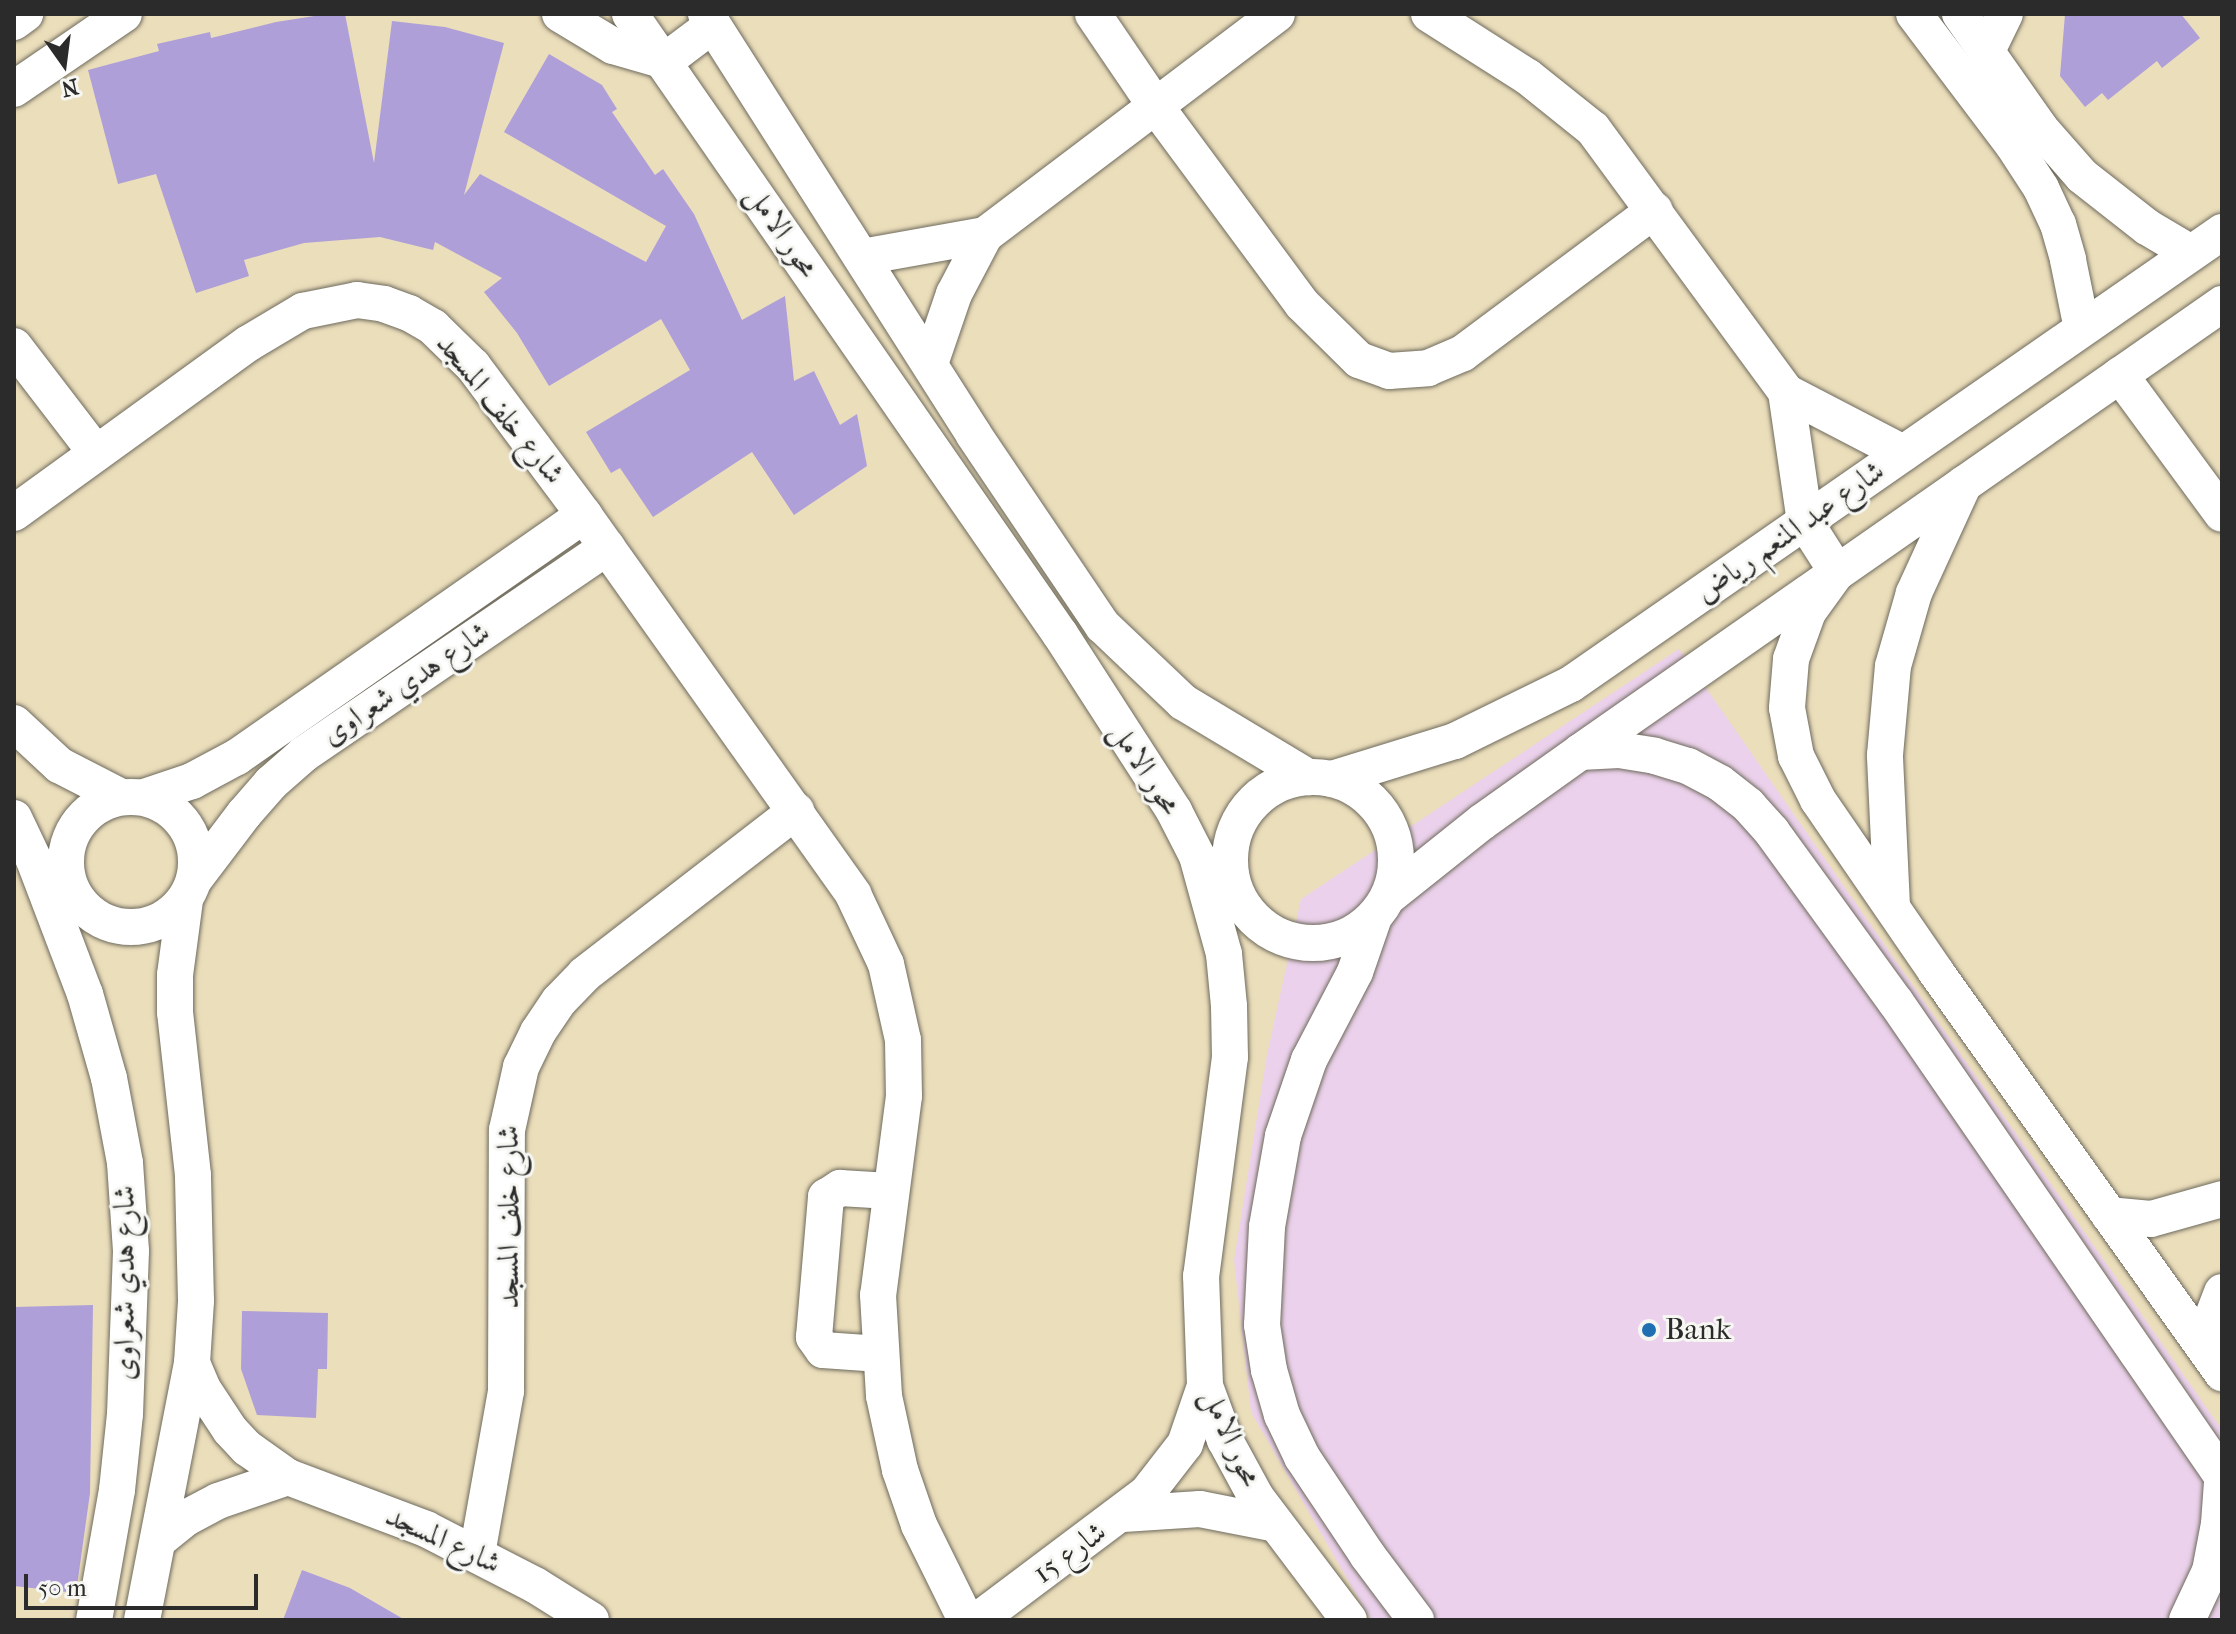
<!DOCTYPE html>
<html>
<head>
<meta charset="utf-8">
<style>
  body { margin:0 }
  #map { position:relative; width:2236px; height:1634px; overflow:hidden; background:#ebdebb; font-family:"IM FELL French Canon",Amiri,serif }
  div>[style] { position:absolute }
  .built>* { inset:0; background:#ebd1eb }
  .building>* { inset:0; background:#af9fd8 }
  .roads { filter:drop-shadow(0 0 2px #6e6a5d) drop-shadow(0 0 2px #6e6a5d) }
  .minor>* { height:36px; margin:-18px; padding:0 18px; transform-origin:18px; border-radius:18px; background:#fff }
  .minor>.ring { margin:-18px; padding:0; box-sizing:content-box; background:none; border:36px solid #fff; border-radius:50% }
  .dots>* { width:22px; height:22px; translate:-50% -50%; box-sizing:border-box; border:4px solid #f6f6f2; border-radius:50% }
  span { translate:-50% -50%; white-space:nowrap; text-align:center; line-height:1.15; -webkit-text-stroke:6px #f6f6f2; paint-order:stroke }
  .street-label { font-size:30px; color:#2b2b2b }
  .poi-label { font-size:30px; color:#2b2b2b }
  .left { translate:0 -50%; text-align:left }
  .frame { position:absolute; inset:0; border:16px solid #2b2b2b; pointer-events:none }
  .north { position:absolute; left:24px; top:24px; width:80px; height:80px; -webkit-text-stroke:6px #f6f6f2; paint-order:stroke; rotate:166deg; font-size:22px; font-weight:700; line-height:32px; text-align:center; color:#2b2b2b }
  .north::after { content:''; display:block; margin:auto; width:28px; height:36px; background:#2b2b2b; clip-path:polygon(50% 0,100% 100%,50% 72%,0 100%) }
  .scale { position:absolute; left:24px; top:1574px; width:234px; height:36px; box-sizing:border-box; border:4px solid #2b2b2b; border-top:0; padding-left:10px; font-size:24px; line-height:28px; white-space:nowrap; color:#2b2b2b; -webkit-text-stroke:6px #f6f6f2; paint-order:stroke }
</style>
</head>
<body>
<div id="map">
  <div class="built">
    <i style="clip-path:polygon(1679px 649px,2222px 1430px,2222px 1620px,1371px 1620px,1251px 1412px,1234px 1260px,1267px 1055px,1301px 899px)"></i>
  </div>
  <div class="building">
    <i style="clip-path:polygon(327px 14px,345px 14px,374px 163px,392px 21px,445px 27px,504px 43px,464px 195px,480px 174px,646px 262px,666px 226px,504px 132px,549px 54px,602px 85px,617px 109px,612px 112px,655px 175px,663px 169px,694px 214px,742px 320px,785px 296px,794px 381px,814px 371px,840px 425px,857px 414px,867px 466px,794px 515px,752px 452px,653px 517px,620px 468px,611px 473px,586px 432px,690px 370px,661px 319px,549px 386px,517px 333px,484px 292px,502px 278px,435px 242px,433px 250px,380px 237px,304px 243px,244px 260px,249px 276px,196px 293px,156px 174px,118px 184px,88px 70px,159px 51px,157px 44px,210px 32px,211px 38px,276px 22px)"></i>
    <i style="clip-path:polygon(2065px 14px,2181px 14px,2200px 38px,2162px 68px,2157px 61px,2108px 100px,2102px 93px,2085px 107px,2060px 76px)"></i>
    <i style="clip-path:polygon(93px 1305px,90px 1493px,76px 1593px,14px 1586px,14px 1307px)"></i>
    <i style="clip-path:polygon(242px 1311px,328px 1313px,327px 1369px,318px 1369px,316px 1418px,257px 1415px,241px 1369px)"></i>
    <i style="clip-path:polygon(302px 1570px,350px 1588px,405px 1620px,283px 1620px)"></i>
  </div>
  <div class="roads">
    <div class="minor">
      <i style="left:560px;top:14px;width:62px;rotate:31.1deg"></i>
      <i style="left:613px;top:46px;width:54px;rotate:16.1deg"></i>
      <i style="left:665px;top:61px;width:60px;rotate:-36.9deg"></i>
      <i style="left:630px;top:14px;width:755px;rotate:55.26deg"></i>
      <i style="left:1060px;top:634px;width:211px;rotate:57.2deg"></i>
      <i style="left:1174px;top:811px;width:51px;rotate:62.9deg"></i>
      <i style="left:1197px;top:856px;width:102px;rotate:74.6deg"></i>
      <i style="left:1224px;top:954px;width:52px;rotate:84.5deg"></i>
      <i style="left:1229px;top:1006px;width:51px;rotate:88.9deg"></i>
      <i style="left:1230px;top:1057px;width:221px;rotate:97.5deg"></i>
      <i style="left:1201px;top:1276px;width:110px;rotate:87.9deg"></i>
      <i style="left:1205px;top:1386px;width:58px;rotate:69.7deg"></i>
      <i style="left:1225px;top:1440px;width:65px;rotate:61.5deg"></i>
      <i style="left:1256px;top:1497px;width:154px;rotate:52.9deg"></i>
      <i style="left:706px;top:14px;width:499px;rotate:57.5deg"></i>
      <i style="left:974px;top:435px;width:230px;rotate:56deg"></i>
      <i style="left:1103px;top:626px;width:110px;rotate:43.5deg"></i>
      <i style="left:1183px;top:702px;width:146px;rotate:31deg"></i>
      <i style="left:1093px;top:14px;width:114px;rotate:55.8deg"></i>
      <i style="left:1157px;top:108px;width:244px;rotate:53.5deg"></i>
      <i style="left:1302px;top:304px;width:80px;rotate:44.5deg"></i>
      <i style="left:1359px;top:360px;width:32px;rotate:20deg"></i>
      <i style="left:1389px;top:371px;width:39px;rotate:-4deg"></i>
      <i style="left:1428px;top:368px;width:38px;rotate:-23deg"></i>
      <i style="left:1463px;top:353px;width:239px;rotate:-36.7deg"></i>
      <i style="left:1429px;top:14px;width:117px;rotate:32.5deg"></i>
      <i style="left:1528px;top:77px;width:83px;rotate:38.7deg"></i>
      <i style="left:1593px;top:129px;width:326px;rotate:53.7deg"></i>
      <i style="left:1786px;top:392px;width:131px;rotate:81.7deg"></i>
      <i style="left:1805px;top:522px;width:59px;rotate:57.4deg"></i>
      <i style="left:1837px;top:572px;width:49px;rotate:125.9deg"></i>
      <i style="left:1808px;top:612px;width:50px;rotate:109.9deg"></i>
      <i style="left:1791px;top:659px;width:49px;rotate:94.7deg"></i>
      <i style="left:1787px;top:708px;width:49px;rotate:79.4deg"></i>
      <i style="left:1796px;top:756px;width:49px;rotate:63.4deg"></i>
      <i style="left:1818px;top:800px;width:209px;rotate:55.5deg"></i>
      <i style="left:1936px;top:972px;width:493px;rotate:54.5deg"></i>
      <i style="left:1914px;top:14px;width:164px;rotate:52.9deg"></i>
      <i style="left:2013px;top:145px;width:51px;rotate:56.9deg"></i>
      <i style="left:2041px;top:188px;width:40px;rotate:65deg"></i>
      <i style="left:2058px;top:224px;width:37px;rotate:74deg"></i>
      <i style="left:2068px;top:260px;width:70px;rotate:78.5deg"></i>
      <i style="left:1960px;top:14px;width:139px;rotate:54.9deg"></i>
      <i style="left:2040px;top:128px;width:64px;rotate:48.8deg"></i>
      <i style="left:2082px;top:176px;width:83px;rotate:38.1deg"></i>
      <i style="left:2147px;top:227px;width:51px;rotate:30.6deg"></i>
      <i style="left:14px;top:22px;width:14px;rotate:-36deg"></i>
      <i style="left:1987px;top:51px;width:41px;rotate:-64.1deg"></i>
      <i style="left:14px;top:89px;width:133px;rotate:-34.3deg"></i>
      <i style="left:862px;top:257px;width:125px;rotate:-10.1deg"></i>
      <i style="left:985px;top:235px;width:366px;rotate:-37.1deg"></i>
      <i style="left:14px;top:346px;width:135px;rotate:52.5deg"></i>
      <i style="left:930px;top:364px;width:74px;rotate:-71.1deg"></i>
      <i style="left:954px;top:294px;width:67px;rotate:-62.3deg"></i>
      <i style="left:2120px;top:375px;width:172px;rotate:53.7deg"></i>
      <i style="left:1786px;top:392px;width:132px;rotate:27.5deg"></i>
      <i style="left:14px;top:513px;width:290px;rotate:-35.9deg"></i>
      <i style="left:249px;top:343px;width:63px;rotate:-30.7deg"></i>
      <i style="left:303px;top:311px;width:55px;rotate:-11.5deg"></i>
      <i style="left:357px;top:300px;width:27px;rotate:8deg"></i>
      <i style="left:384px;top:304px;width:27px;rotate:20deg"></i>
      <i style="left:409px;top:313px;width:28px;rotate:30deg"></i>
      <i style="left:433px;top:327px;width:56px;rotate:44.3deg"></i>
      <i style="left:473px;top:366px;width:186px;rotate:53.3deg"></i>
      <i style="left:584px;top:515px;width:465px;rotate:54.6deg"></i>
      <i style="left:853px;top:894px;width:77px;rotate:64.8deg"></i>
      <i style="left:886px;top:964px;width:78px;rotate:77.4deg"></i>
      <i style="left:903px;top:1040px;width:56px;rotate:89deg"></i>
      <i style="left:904px;top:1096px;width:201px;rotate:97.4deg"></i>
      <i style="left:878px;top:1295px;width:101px;rotate:86.6deg"></i>
      <i style="left:884px;top:1396px;width:76px;rotate:77.8deg"></i>
      <i style="left:900px;top:1470px;width:58px;rotate:70.9deg"></i>
      <i style="left:919px;top:1525px;width:106px;rotate:63.7deg"></i>
      <i style="left:14px;top:723px;width:62px;rotate:43deg"></i>
      <i style="left:59px;top:765px;width:70px;rotate:27.3deg"></i>
      <i style="left:1580px;top:752px;width:39px;rotate:-3deg"></i>
      <i style="left:1619px;top:750px;width:36px;rotate:9deg"></i>
      <i style="left:1655px;top:756px;width:34px;rotate:17deg"></i>
      <i style="left:1688px;top:766px;width:36px;rotate:28deg"></i>
      <i style="left:1720px;top:783px;width:36px;rotate:38deg"></i>
      <i style="left:1748px;top:805px;width:36px;rotate:48deg"></i>
      <i style="left:1772px;top:832px;width:209px;rotate:54deg"></i>
      <i style="left:1895px;top:1001px;width:577px;rotate:55.46deg"></i>
      <i class="ring" style="left:1230px;top:777px;width:130px;height:130px"></i>
      <i style="left:1332px;top:779px;width:129px;rotate:-17.2deg"></i>
      <i style="left:1455px;top:741px;width:129px;rotate:-26.2deg"></i>
      <i style="left:1571px;top:684px;width:793px;rotate:-34.77deg"></i>
      <i class="ring" style="left:66px;top:797px;width:94px;height:94px"></i>
      <i style="left:144px;top:797px;width:51px;rotate:-18.4deg"></i>
      <i style="left:192px;top:781px;width:51px;rotate:-28.1deg"></i>
      <i style="left:237px;top:757px;width:423px;rotate:-34.9deg"></i>
      <i style="left:14px;top:818px;width:47px;rotate:64.5deg"></i>
      <i style="left:34px;top:860px;width:143px;rotate:69.2deg"></i>
      <i style="left:85px;top:994px;width:87px;rotate:74.1deg"></i>
      <i style="left:109px;top:1078px;width:86px;rotate:79.3deg"></i>
      <i style="left:125px;top:1163px;width:88px;rotate:86.1deg"></i>
      <i style="left:131px;top:1251px;width:163px;rotate:92.1deg"></i>
      <i style="left:125px;top:1414px;width:76px;rotate:96deg"></i>
      <i style="left:117px;top:1490px;width:132px;rotate:100deg"></i>
      <i style="left:194px;top:880px;width:83px;rotate:-52.9deg"></i>
      <i style="left:244px;top:814px;width:41px;rotate:-48.9deg"></i>
      <i style="left:271px;top:783px;width:44px;rotate:-41.3deg"></i>
      <i style="left:304px;top:754px;width:367px;rotate:-34.3deg"></i>
      <i style="left:1388px;top:897px;width:120px;rotate:-38.6deg"></i>
      <i style="left:1482px;top:822px;width:120px;rotate:-35.5deg"></i>
      <i style="left:1580px;top:752px;width:783px;rotate:-34.91deg"></i>
      <i style="left:1892px;top:906px;width:151px;rotate:-92.7deg"></i>
      <i style="left:1885px;top:755px;width:89px;rotate:-84.9deg"></i>
      <i style="left:1893px;top:666px;width:76px;rotate:-74deg"></i>
      <i style="left:1914px;top:593px;width:120px;rotate:-65.4deg"></i>
      <i style="left:1374px;top:917px;width:58px;rotate:109.1deg"></i>
      <i style="left:1355px;top:972px;width:99px;rotate:117.6deg"></i>
      <i style="left:1309px;top:1060px;width:80px;rotate:108.9deg"></i>
      <i style="left:1283px;top:1136px;width:92px;rotate:100deg"></i>
      <i style="left:1267px;top:1227px;width:98px;rotate:92.9deg"></i>
      <i style="left:1262px;top:1325px;width:46px;rotate:81.2deg"></i>
      <i style="left:1269px;top:1370px;width:47px;rotate:73.9deg"></i>
      <i style="left:1282px;top:1415px;width:47px;rotate:64.5deg"></i>
      <i style="left:1302px;top:1457px;width:119px;rotate:56.3deg"></i>
      <i style="left:1368px;top:1556px;width:80px;rotate:53.1deg"></i>
      <i style="left:2109px;top:1215px;width:42px;rotate:5.4deg"></i>
      <i style="left:2151px;top:1219px;width:74px;rotate:-15.7deg"></i>
      <i style="left:880px;top:1354px;width:57px;rotate:-176deg"></i>
      <i style="left:823px;top:1350px;width:16px;rotate:-125deg"></i>
      <i style="left:814px;top:1337px;width:141px;rotate:-85.1deg"></i>
      <i style="left:826px;top:1197px;width:17px;rotate:-33deg"></i>
      <i style="left:840px;top:1188px;width:50px;rotate:3.4deg"></i>
      <i style="left:2209px;top:1354px;width:33px;rotate:-87deg"></i>
      <i style="left:2211px;top:1321px;width:31px;rotate:-69deg"></i>
      <i style="left:192px;top:1363px;width:28px;rotate:67deg"></i>
      <i style="left:203px;top:1389px;width:49px;rotate:56.6deg"></i>
      <i style="left:230px;top:1430px;width:25px;rotate:47deg"></i>
      <i style="left:247px;top:1448px;width:50px;rotate:35.3deg"></i>
      <i style="left:288px;top:1477px;width:147px;rotate:20.6deg"></i>
      <i style="left:426px;top:1529px;width:123px;rotate:27.2deg"></i>
      <i style="left:535px;top:1585px;width:66px;rotate:32deg"></i>
      <i style="left:1123px;top:1514px;width:77px;rotate:-3.7deg"></i>
      <i style="left:1200px;top:1509px;width:77px;rotate:11.2deg"></i>
      <i style="left:160px;top:1539px;width:33px;rotate:-39deg"></i>
      <i style="left:186px;top:1518px;width:36px;rotate:-28deg"></i>
      <i style="left:218px;top:1501px;width:74px;rotate:-18.9deg"></i>
      <i style="left:477px;top:1554px;width:166px;rotate:-79.9deg"></i>
      <i style="left:506px;top:1391px;width:261px;rotate:-89.8deg"></i>
      <i style="left:507px;top:1130px;width:65px;rotate:-77.5deg"></i>
      <i style="left:521px;top:1067px;width:39px;rotate:-64deg"></i>
      <i style="left:538px;top:1032px;width:37px;rotate:-56deg"></i>
      <i style="left:559px;top:1001px;width:37px;rotate:-46deg"></i>
      <i style="left:585px;top:974px;width:267px;rotate:-37.7deg"></i>
      <i style="left:142px;top:1620px;width:262px;rotate:-79deg"></i>
      <i style="left:192px;top:1363px;width:62px;rotate:-86.3deg"></i>
      <i style="left:196px;top:1301px;width:126px;rotate:-91.4deg"></i>
      <i style="left:193px;top:1175px;width:164px;rotate:-96.3deg"></i>
      <i style="left:175px;top:1012px;width:37px;rotate:-90deg"></i>
      <i style="left:175px;top:975px;width:76px;rotate:-82.4deg"></i>
      <i style="left:978px;top:1620px;width:211px;rotate:-36.9deg"></i>
      <i style="left:1147px;top:1493px;width:62px;rotate:-52.2deg"></i>
      <i style="left:1185px;top:1444px;width:61px;rotate:-71deg"></i>
      <i style="left:2187px;top:1620px;width:54px;rotate:-64.9deg"></i>
      <i style="left:2210px;top:1571px;width:48px;rotate:-79.2deg"></i>
      <i style="left:2219px;top:1524px;width:42px;rotate:-85.9deg"></i>
    </div>
  </div>
  <div class="dots">
    <i style="left:1649px;top:1330px;background:#1f6fb2"></i>
  </div>
  <div class="street-label">
    <span style="left:782px;top:232px;rotate:56deg">محور الامل</span>
    <span style="left:500px;top:409px;rotate:51deg">شارع خلف المسجد</span>
    <span style="left:1790px;top:532px;rotate:-35deg">شارع عبد المنعم رياض</span>
    <span style="left:406px;top:684px;rotate:-34deg">شارع هدي شعراوى</span>
    <span style="left:1145px;top:769px;rotate:57deg">محور الامل</span>
    <span style="left:509px;top:1217px;rotate:-90deg">شارع خلف المسجد</span>
    <span style="left:125px;top:1283px;rotate:-90deg">شارع هدي شعراوى</span>
    <span style="left:1231px;top:1438px;rotate:66deg">محور الامل</span>
    <span style="left:443px;top:1540px;rotate:25deg">شارع المسجد</span>
    <span style="left:1070px;top:1553px;rotate:-36deg">شارع 15</span>
  </div>
  <div class="poi-label">
    <span class="left" style="left:1665px;top:1330px">Bank</span>
  </div>
  <div class="frame"></div>
  <div class="north">N</div>
  <div class="scale">50 m</div>
</div>
</body>
</html>
